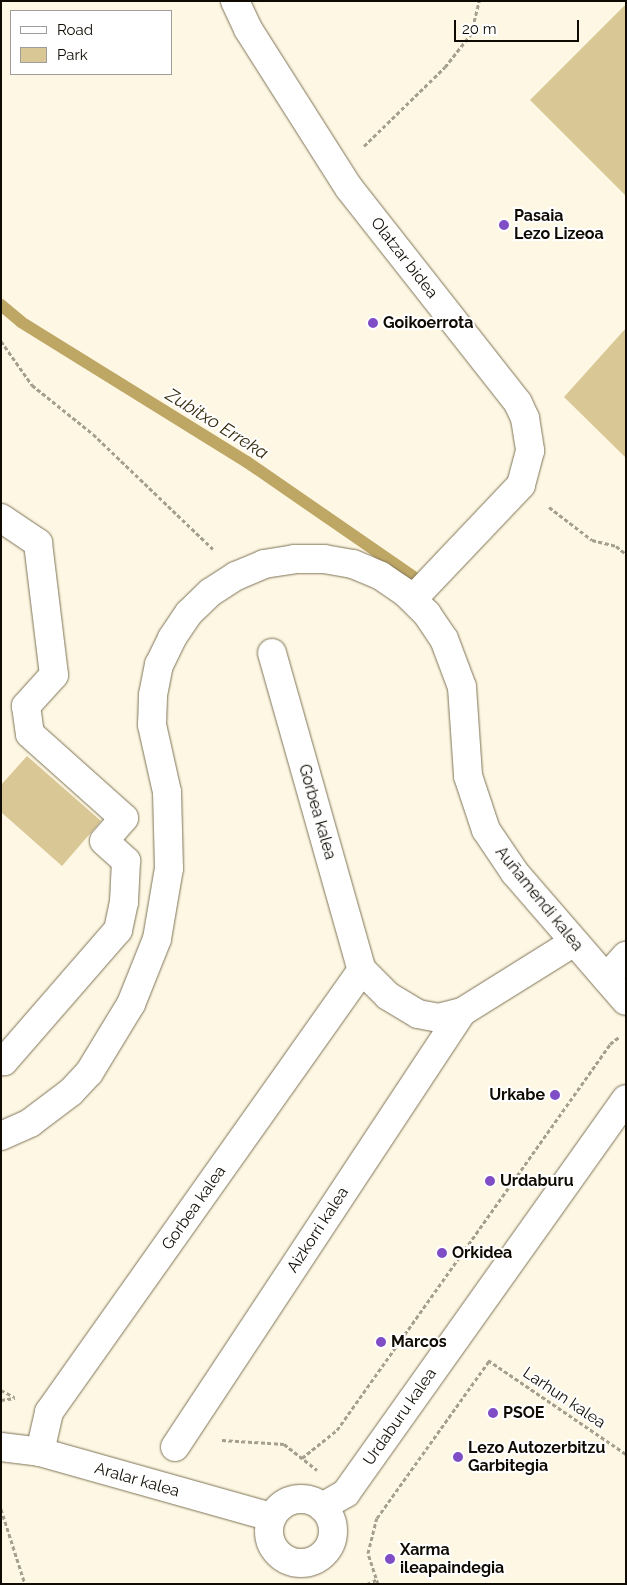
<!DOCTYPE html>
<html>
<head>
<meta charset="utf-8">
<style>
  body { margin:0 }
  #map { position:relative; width:627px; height:1585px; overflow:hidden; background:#fef7e3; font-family:Raleway,sans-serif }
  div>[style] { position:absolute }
  .green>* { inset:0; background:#dac796 }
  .stream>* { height:12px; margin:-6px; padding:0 6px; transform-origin:6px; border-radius:6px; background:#bea665 }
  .path>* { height:3px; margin-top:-1.5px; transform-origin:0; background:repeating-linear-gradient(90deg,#a59f8f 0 4px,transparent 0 6.5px) }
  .roads { filter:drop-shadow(0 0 1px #7e7356) drop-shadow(0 0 1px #7e7356) }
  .street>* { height:28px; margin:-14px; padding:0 14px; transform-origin:14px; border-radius:14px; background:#fff }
  .street>.ring { margin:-14px; padding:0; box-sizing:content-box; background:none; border:28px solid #fff; border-radius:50% }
  .dots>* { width:14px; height:14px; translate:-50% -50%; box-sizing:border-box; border:2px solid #fff; border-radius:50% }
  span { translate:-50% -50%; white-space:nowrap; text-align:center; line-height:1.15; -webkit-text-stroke:4px #fff; paint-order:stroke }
  .poi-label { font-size:16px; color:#0f0b03; font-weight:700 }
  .left { translate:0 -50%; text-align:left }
  .right { translate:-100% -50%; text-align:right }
  .street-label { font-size:16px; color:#0f0b03 }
  .water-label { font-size:18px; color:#362c0e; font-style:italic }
  .frame { position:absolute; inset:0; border:2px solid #0f0b03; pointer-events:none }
  .legend { position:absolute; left:10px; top:10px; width:162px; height:65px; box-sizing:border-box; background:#fff; border:1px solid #9f9d9a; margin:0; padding:6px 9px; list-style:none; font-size:15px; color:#0f0b03 }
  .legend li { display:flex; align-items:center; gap:10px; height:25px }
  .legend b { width:25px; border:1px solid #9f9d9a }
  .scale { position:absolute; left:454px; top:20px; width:125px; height:22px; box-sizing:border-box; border:2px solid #0f0b03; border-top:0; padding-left:6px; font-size:15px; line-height:18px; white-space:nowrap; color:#0f0b03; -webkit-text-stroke:4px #fff; paint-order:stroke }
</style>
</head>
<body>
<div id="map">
  <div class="green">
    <i style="clip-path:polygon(626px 4px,626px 196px,530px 100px)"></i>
    <i style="clip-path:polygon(626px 328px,626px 458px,564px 397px)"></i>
    <i style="clip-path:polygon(27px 756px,101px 821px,62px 866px,1px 812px,1px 785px)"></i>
  </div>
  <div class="stream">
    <i style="left:1px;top:305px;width:26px;rotate:40deg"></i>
    <i style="left:21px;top:322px;width:266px;rotate:31.8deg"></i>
    <i style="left:247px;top:462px;width:201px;rotate:34.6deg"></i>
  </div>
  <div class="path">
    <i style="left:364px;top:146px;width:113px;rotate:-44.3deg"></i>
    <i style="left:445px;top:67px;width:42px;rotate:-51.8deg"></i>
    <i style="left:471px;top:34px;width:34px;rotate:-76deg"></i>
    <i style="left:1px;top:341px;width:54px;rotate:54.8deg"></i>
    <i style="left:32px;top:385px;width:78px;rotate:38.8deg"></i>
    <i style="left:93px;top:434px;width:166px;rotate:43.8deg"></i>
    <i style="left:549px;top:507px;width:54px;rotate:37.5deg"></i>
    <i style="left:592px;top:540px;width:25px;rotate:14deg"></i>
    <i style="left:616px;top:546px;width:13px;rotate:39deg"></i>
    <i style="left:488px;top:1360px;width:167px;rotate:34.3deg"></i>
    <i style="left:1px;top:1390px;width:15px;rotate:28deg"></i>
    <i style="left:1px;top:1400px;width:14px;rotate:-8deg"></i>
    <i style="left:222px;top:1440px;width:62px;rotate:3.7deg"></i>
    <i style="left:284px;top:1444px;width:42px;rotate:38.2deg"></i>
    <i style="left:302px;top:1458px;width:45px;rotate:-38.7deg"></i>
    <i style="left:337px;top:1430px;width:473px;rotate:-54.7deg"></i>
    <i style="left:610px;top:1044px;width:11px;rotate:-38deg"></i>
    <i style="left:1px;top:1509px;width:79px;rotate:72.3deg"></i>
    <i style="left:367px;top:1584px;width:10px;rotate:-24deg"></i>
    <i style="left:378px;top:1584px;width:33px;rotate:-108deg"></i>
    <i style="left:368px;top:1553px;width:36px;rotate:-76deg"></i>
    <i style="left:377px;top:1518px;width:193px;rotate:-54.5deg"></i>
  </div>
  <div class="roads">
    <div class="street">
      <i style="left:235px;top:1px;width:31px;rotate:65deg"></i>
      <i style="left:248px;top:29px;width:188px;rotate:57.6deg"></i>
      <i style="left:349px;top:188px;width:273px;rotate:51.8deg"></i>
      <i style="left:518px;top:403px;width:17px;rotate:65deg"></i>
      <i style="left:525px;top:418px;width:33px;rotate:81deg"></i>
      <i style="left:530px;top:451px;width:35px;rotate:105deg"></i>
      <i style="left:521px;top:485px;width:157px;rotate:133.5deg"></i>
      <i style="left:1px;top:518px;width:45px;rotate:34deg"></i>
      <i style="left:38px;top:543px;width:133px;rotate:83.1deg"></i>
      <i style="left:54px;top:675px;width:42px;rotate:132.1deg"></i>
      <i style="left:26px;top:706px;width:28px;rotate:82deg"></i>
      <i style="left:30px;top:734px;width:126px;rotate:41.8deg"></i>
      <i style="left:124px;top:818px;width:30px;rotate:131deg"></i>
      <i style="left:104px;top:841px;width:30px;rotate:42deg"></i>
      <i style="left:126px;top:861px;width:41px;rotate:92.8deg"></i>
      <i style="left:124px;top:902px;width:29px;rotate:102deg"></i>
      <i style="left:118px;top:930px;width:174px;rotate:131deg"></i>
      <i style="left:4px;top:1061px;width:4px;rotate:-146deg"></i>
      <i style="left:272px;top:653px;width:330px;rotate:74.2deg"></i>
      <i style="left:362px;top:970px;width:37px;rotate:45deg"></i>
      <i style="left:388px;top:996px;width:35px;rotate:31deg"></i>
      <i style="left:418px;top:1014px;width:20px;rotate:11deg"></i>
      <i style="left:438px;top:1018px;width:25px;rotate:-14deg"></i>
      <i style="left:462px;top:1012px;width:132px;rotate:-32deg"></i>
      <i style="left:606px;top:978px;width:30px;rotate:-48deg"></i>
      <i style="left:1px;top:1136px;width:32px;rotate:-24deg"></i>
      <i style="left:30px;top:1123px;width:51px;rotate:-37.1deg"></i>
      <i style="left:71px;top:1092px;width:26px;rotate:-47deg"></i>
      <i style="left:89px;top:1073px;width:81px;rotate:-58.7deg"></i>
      <i style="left:131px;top:1004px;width:70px;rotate:-68.2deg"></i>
      <i style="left:157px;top:939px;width:72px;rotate:-80.4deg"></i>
      <i style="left:169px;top:868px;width:76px;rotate:-91.5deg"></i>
      <i style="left:167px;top:792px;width:69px;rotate:-102.6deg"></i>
      <i style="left:152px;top:725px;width:30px;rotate:-88deg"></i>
      <i style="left:153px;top:695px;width:31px;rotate:-79deg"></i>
      <i style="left:159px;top:665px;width:30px;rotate:-64deg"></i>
      <i style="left:172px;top:638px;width:30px;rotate:-56deg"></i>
      <i style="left:189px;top:613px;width:30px;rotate:-44deg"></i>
      <i style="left:211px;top:592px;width:30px;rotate:-33deg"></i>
      <i style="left:236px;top:576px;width:30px;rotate:-23deg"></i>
      <i style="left:264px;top:564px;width:30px;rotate:-9deg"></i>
      <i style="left:294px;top:559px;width:30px"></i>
      <i style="left:324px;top:559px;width:29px;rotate:10deg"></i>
      <i style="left:353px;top:564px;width:30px;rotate:23deg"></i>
      <i style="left:381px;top:576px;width:30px;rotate:34deg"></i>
      <i style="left:406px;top:593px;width:30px;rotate:45deg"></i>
      <i style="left:427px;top:614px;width:30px;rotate:56deg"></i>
      <i style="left:444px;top:639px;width:51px;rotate:69.4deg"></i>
      <i style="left:462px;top:687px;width:89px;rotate:86.1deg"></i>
      <i style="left:468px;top:776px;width:57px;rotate:71.6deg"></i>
      <i style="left:486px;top:830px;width:52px;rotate:56deg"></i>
      <i style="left:515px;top:873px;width:169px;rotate:49.1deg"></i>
      <i style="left:1px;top:1447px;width:39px;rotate:7deg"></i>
      <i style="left:40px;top:1452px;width:241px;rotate:15.7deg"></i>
      <i style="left:175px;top:1447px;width:521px;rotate:-56.58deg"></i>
      <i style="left:40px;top:1452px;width:41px;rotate:-77.3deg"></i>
      <i style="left:49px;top:1412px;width:542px;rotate:-54.7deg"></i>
      <i class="ring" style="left:269px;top:1499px;width:36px;height:36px"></i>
      <i style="left:322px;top:1507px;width:28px;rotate:-30deg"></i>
      <i style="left:346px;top:1493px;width:483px;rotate:-54.6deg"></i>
    </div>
  </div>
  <div class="dots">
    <i style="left:504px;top:225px;background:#7f4dc5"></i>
    <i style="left:373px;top:323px;background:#7f4dc5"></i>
    <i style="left:555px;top:1095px;background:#7f4dc5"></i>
    <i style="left:490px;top:1181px;background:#7f4dc5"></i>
    <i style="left:442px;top:1253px;background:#7f4dc5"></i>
    <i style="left:381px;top:1342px;background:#7f4dc5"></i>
    <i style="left:493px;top:1413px;background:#7f4dc5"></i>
    <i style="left:458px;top:1457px;background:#7f4dc5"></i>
    <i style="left:390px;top:1559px;background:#7f4dc5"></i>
  </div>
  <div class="poi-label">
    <span class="left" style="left:514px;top:225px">Pasaia<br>Lezo Lizeoa</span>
    <span class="left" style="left:383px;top:323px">Goikoerrota</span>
    <span class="right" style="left:545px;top:1095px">Urkabe</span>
    <span class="left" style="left:500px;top:1181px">Urdaburu</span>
    <span class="left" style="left:452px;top:1253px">Orkidea</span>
    <span class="left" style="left:391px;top:1342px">Marcos</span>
    <span class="left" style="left:503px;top:1413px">PSOE</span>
    <span class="left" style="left:468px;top:1457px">Lezo Autozerbitzu<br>Garbitegia</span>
    <span class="left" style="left:400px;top:1559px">Xarma<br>ileapaindegia</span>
  </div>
  <div class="street-label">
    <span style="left:404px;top:258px;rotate:52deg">Olatzar bidea</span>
    <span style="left:317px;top:812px;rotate:74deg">Gorbea kalea</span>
    <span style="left:539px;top:899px;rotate:51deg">Auñamendi kalea</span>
    <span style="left:194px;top:1208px;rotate:-55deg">Gorbea kalea</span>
    <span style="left:318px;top:1230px;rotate:-57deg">Aizkorri kalea</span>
    <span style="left:564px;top:1398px;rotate:34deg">Larhun kalea</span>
    <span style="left:400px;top:1417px;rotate:-55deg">Urdaburu kalea</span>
    <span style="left:137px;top:1480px;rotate:16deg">Aralar kalea</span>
  </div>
  <div class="water-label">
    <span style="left:217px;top:424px;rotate:32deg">Zubitxo Erreka</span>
  </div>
  <div class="frame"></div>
  <ul class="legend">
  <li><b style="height:6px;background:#fff"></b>Road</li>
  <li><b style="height:14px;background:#dac796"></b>Park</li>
  </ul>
  <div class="scale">20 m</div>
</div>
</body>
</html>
